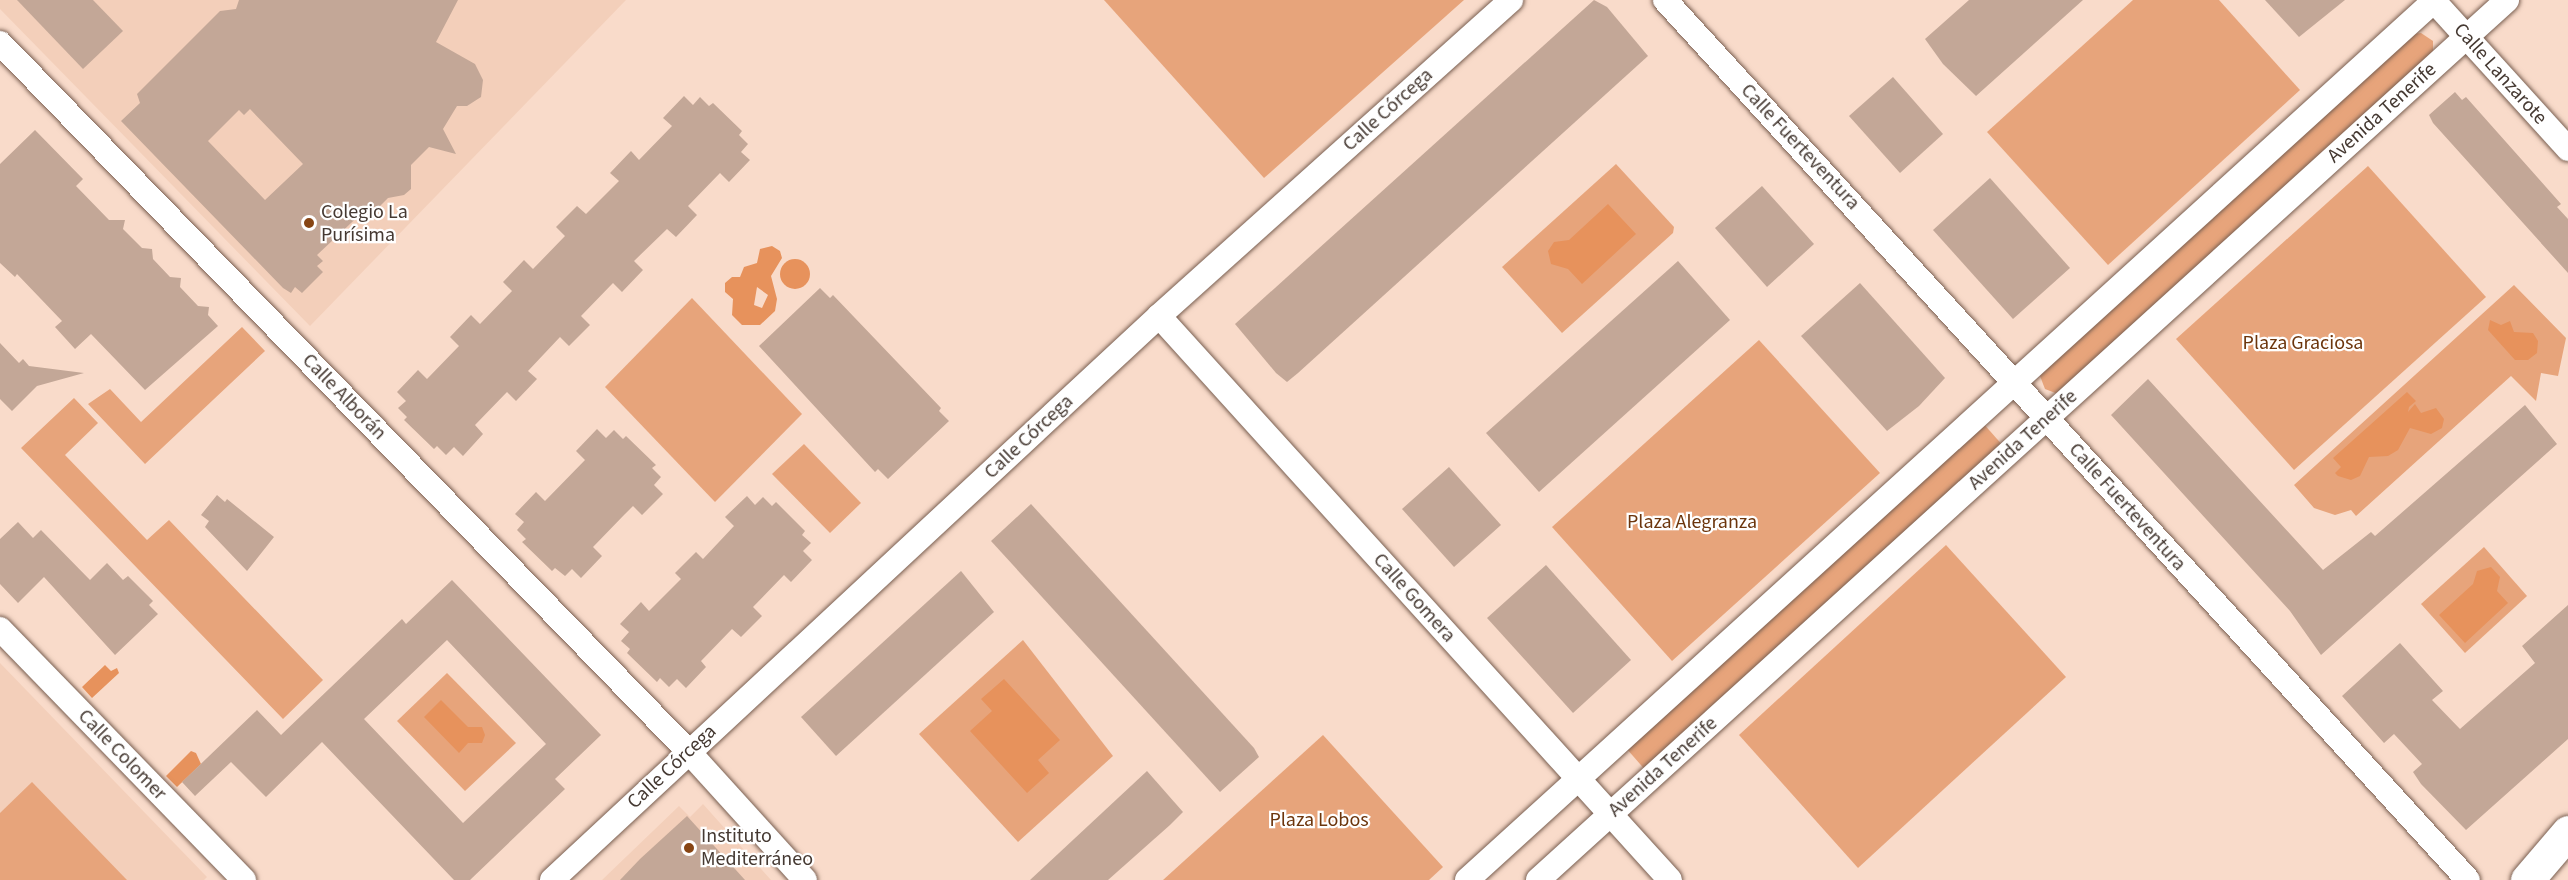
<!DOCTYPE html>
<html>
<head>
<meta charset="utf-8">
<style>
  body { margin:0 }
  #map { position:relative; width:2568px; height:880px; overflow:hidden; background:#f9dbca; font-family:"Source Sans 3",sans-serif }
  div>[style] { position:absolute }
  .built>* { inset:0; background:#f3cfba }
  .green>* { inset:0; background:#e7a47b }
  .water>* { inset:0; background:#e7925c }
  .round { border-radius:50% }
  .building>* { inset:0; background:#c3a797 }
  .roads { filter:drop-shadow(0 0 2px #795f51) drop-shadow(0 0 2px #795f51) }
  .minor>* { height:24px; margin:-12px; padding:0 12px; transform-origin:12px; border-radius:12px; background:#fff }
  .secondary>* { height:33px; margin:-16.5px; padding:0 16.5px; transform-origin:16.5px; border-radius:16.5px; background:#fff }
  .dots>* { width:16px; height:16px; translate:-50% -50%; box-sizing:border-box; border:3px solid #fff; border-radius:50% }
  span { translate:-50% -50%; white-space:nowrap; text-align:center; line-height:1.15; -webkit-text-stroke:4.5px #fff; paint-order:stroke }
  .street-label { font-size:20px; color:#453932 }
  .poi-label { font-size:20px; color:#453932 }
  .left { translate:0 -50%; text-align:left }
  .park-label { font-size:20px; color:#6c350c }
</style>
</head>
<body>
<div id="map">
  <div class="built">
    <i style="clip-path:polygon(0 0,626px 0,310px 326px,0 9px)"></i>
    <i style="clip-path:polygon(0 663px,207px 877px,204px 880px,0 880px)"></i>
    <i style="clip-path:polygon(703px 804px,771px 880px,602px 880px,679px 806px,690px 817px)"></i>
  </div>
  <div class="green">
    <i style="clip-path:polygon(1104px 0,1464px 0,1264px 178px)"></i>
    <i style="clip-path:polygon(2133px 0,2219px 0,2300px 90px,2108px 265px,1987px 132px)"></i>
    <i style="clip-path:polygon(2421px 33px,2433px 41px,2433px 56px,2058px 394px,2045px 389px,2040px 376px,2043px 369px,2413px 34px)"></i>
    <i style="clip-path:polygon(1616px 164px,1674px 227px,1673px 233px,1562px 333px,1502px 267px)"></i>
    <i style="clip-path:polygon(2368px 166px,2486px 297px,2294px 470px,2176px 339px)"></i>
    <i style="clip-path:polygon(2514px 285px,2566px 338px,2558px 376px,2541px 373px,2536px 401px,2511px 376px,2356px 516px,2351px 510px,2335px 515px,2314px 508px,2294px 485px)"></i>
    <i style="clip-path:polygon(692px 298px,802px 414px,715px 502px,605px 387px)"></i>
    <i style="clip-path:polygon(242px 327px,265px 351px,145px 464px,88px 404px,110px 389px,141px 422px)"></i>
    <i style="clip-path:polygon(1759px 340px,1880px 473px,1672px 661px,1552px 527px)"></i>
    <i style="clip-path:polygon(74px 398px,98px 423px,65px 455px,147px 540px,169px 520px,323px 680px,283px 719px,21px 448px)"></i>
    <i style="clip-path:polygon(1982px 422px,2005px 448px,1647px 772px,1626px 748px)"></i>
    <i style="clip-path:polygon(804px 444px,861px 503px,830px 533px,772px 474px)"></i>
    <i style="clip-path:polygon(1946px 545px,2066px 677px,1858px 868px,1739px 735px)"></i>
    <i style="clip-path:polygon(2484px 547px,2527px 596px,2465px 653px,2421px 604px)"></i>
    <i style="clip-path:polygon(1023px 640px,1113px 756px,1018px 842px,919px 734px)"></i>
    <i style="clip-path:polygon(447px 673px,516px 743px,465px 791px,397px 721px)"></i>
    <i style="clip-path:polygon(1323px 735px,1443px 867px,1429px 880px,1163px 880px)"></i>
    <i style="clip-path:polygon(32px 782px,127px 880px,0 880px,0 813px)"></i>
  </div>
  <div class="water">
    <i style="clip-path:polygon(1608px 204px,1636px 234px,1582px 284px,1568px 269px,1551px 264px,1548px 251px,1554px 242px,1569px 240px)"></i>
    <i style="clip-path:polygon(evenodd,772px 246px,780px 251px,782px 258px,771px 276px,777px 299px,775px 311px,760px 325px,742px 325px,732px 315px,733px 299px,725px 292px,725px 283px,732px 277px,740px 277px,744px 267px,757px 263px,760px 249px,772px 246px,757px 287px,768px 295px,762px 308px,754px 305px,757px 287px)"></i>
    <i class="round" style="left:780px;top:259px;width:30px;height:30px"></i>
    <i style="clip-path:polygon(2490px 320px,2501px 325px,2510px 321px,2514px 332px,2533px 333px,2538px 341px,2537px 353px,2528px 360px,2515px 360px,2488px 330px)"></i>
    <i style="clip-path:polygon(2407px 392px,2416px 401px,2409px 407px,2408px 412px,2415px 404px,2421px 413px,2436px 408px,2444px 419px,2442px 428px,2431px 434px,2410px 428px,2398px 450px,2388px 456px,2369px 457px,2360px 476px,2351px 480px,2338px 476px,2335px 473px,2341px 467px,2333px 458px)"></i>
    <i style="clip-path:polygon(2491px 567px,2500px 577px,2497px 591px,2508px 603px,2465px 643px,2439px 615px,2473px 584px,2477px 571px)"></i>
    <i style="clip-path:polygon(105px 665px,111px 671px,117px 668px,119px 673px,92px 698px,82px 687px)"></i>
    <i style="clip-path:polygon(1004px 679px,1060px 740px,1038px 760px,1049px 773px,1027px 793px,970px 731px,992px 711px,981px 699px)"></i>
    <i style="clip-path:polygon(441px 700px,468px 727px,482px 727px,485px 735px,482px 743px,468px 743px,459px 753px,424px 717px)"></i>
    <i style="clip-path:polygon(191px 751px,196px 753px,201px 764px,177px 787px,166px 776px)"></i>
  </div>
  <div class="building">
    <i style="clip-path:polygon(17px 0,93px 0,123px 31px,83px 69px)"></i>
    <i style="clip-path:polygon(evenodd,239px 0,458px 0,436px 42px,475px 64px,483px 80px,481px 97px,467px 106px,457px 106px,443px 129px,456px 154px,429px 147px,411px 165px,411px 189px,404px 195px,388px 198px,373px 213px,367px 208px,317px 255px,323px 261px,317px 266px,323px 272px,302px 293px,295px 287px,291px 293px,283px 288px,121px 121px,140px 103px,137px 94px,220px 11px,236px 9px,239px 0,250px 109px,303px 164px,265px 200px,208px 141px,239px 110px,244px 115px,250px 109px)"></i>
    <i style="clip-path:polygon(1594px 0,1607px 7px,1648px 56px,1298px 373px,1287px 382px,1276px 373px,1235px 324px)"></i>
    <i style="clip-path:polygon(1969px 0,2083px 0,1976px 96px,1943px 64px,1925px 39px)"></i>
    <i style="clip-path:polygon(2265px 0,2345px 0,2299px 37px)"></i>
    <i style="clip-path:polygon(1893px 77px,1943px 134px,1900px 173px,1849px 116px)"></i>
    <i style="clip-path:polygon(2455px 92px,2462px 100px,2466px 97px,2561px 204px,2557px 207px,2568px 219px,2568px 273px,2433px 123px,2429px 115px)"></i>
    <i style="clip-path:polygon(684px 96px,693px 105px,700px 97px,709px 106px,713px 103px,742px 131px,739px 135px,748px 144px,741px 152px,750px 160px,729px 182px,720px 173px,688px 206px,697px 215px,676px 237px,667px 229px,634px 261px,643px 270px,622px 292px,613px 283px,581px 316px,590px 325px,569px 346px,560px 337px,528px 371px,537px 379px,516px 401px,507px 392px,475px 425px,483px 434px,463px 456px,454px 447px,446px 455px,437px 446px,434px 449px,404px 420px,407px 417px,398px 408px,406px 401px,397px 392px,418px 370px,427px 379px,459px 346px,450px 337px,471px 315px,480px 324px,512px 291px,503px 282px,524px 260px,533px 269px,565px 236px,556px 227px,577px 206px,586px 214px,619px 181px,610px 173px,631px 151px,639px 160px,672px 126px,663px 118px)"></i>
    <i style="clip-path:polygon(35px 130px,83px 179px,76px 186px,109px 220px,125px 220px,123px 229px,142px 248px,152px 249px,153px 259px,170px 277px,181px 278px,180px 287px,198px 306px,209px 307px,208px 315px,218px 326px,145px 390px,91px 334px,75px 349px,55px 327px,62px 321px,17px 274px,15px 277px,0 263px,0 164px)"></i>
    <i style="clip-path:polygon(1990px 178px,2070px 268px,2013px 319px,1933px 230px)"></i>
    <i style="clip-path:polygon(1762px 186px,1814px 244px,1767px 287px,1715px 228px)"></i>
    <i style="clip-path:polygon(1678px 261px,1730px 320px,1539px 492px,1486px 433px)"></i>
    <i style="clip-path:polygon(1860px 283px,1945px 378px,1919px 406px,1887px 431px,1801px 336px)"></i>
    <i style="clip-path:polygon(820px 288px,830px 298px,833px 295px,941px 408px,939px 411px,949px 421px,888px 479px,878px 469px,875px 472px,759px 346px)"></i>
    <i style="clip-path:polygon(0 343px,19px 363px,23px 359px,29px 366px,84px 373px,37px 386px,12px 411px,0 399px)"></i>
    <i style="clip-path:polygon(2148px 379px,2323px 570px,2371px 532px,2375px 536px,2525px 405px,2557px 444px,2321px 655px,2290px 611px,2111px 415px)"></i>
    <i style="clip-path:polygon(597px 429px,606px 438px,614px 430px,623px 439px,626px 436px,656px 465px,652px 468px,661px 477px,654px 485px,663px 494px,642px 515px,633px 506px,625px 514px,593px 547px,602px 556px,581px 578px,572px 569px,565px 576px,555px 568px,552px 571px,522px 542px,526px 539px,517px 530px,524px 522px,515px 514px,536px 492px,545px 501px,585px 460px,576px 451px)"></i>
    <i style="clip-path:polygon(1449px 467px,1501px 525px,1454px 567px,1402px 509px)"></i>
    <i style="clip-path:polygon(217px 495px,225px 502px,227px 499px,274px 537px,247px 571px,205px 527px,209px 521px,201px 515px)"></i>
    <i style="clip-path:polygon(747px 496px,755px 505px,763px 497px,772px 506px,776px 502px,805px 531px,802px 535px,811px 543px,803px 551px,812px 560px,791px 582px,784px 575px,753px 607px,762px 616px,741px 637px,732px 629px,701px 661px,706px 667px,686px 688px,677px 679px,669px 687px,660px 678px,657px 682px,627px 653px,630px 649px,621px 641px,629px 632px,620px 624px,641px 602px,649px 611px,681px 579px,675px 573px,696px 552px,703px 559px,734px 526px,725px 517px)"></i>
    <i style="clip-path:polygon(1031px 504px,1254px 748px,1259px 757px,1220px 792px,991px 541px)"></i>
    <i style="clip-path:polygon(18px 522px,33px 538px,41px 530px,90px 580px,107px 563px,123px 580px,128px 576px,153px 601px,149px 605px,158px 614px,115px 655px,44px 577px,18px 603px,0 584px,0 539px)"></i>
    <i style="clip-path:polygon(1546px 565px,1631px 660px,1573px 713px,1487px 618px)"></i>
    <i style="clip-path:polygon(961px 571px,994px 612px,836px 756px,801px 717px)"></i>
    <i style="clip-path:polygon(evenodd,452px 580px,601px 735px,555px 779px,565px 789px,470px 880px,454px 880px,322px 742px,266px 797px,231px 762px,195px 796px,182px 782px,257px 710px,281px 735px,402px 619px,406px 624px,452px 580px,447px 640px,546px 744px,463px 823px,364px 719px,447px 640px)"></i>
    <i style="clip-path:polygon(2568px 605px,2568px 739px,2466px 830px,2421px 784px,2413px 772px,2422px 764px,2394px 734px,2384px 743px,2342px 696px,2400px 643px,2443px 691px,2432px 700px,2460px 729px,2535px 663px,2522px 646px)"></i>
    <i style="clip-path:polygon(1147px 771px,1183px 812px,1170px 825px,1108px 880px,1030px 880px)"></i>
    <i style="clip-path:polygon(687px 816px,745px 880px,620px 880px,640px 859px)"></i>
  </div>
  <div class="roads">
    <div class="minor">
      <i style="left:1665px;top:0;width:1191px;rotate:47.62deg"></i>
      <i style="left:2433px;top:0;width:201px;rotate:47.8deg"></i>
      <i style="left:0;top:43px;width:987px;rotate:45.82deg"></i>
      <i style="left:688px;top:751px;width:174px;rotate:47.8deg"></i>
      <i style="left:1159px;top:316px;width:761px;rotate:47.82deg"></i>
      <i style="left:0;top:629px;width:350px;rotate:45.8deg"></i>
      <i style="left:552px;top:880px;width:829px;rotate:-42.9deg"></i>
      <i style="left:1159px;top:316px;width:473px;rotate:-41.9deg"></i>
      <i style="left:1467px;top:880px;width:1308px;rotate:-42.27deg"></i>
      <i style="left:1538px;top:880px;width:1309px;rotate:-42.24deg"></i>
    </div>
    <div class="secondary">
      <i style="left:2527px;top:880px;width:63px;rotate:-49.5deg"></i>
    </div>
  </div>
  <div class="dots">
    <i style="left:309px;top:223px;background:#874514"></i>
    <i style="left:689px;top:848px;background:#874514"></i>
  </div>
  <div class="street-label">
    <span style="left:2500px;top:74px;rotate:48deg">Calle Lanzarote</span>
    <span style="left:1388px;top:110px;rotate:-42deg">Calle Córcega</span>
    <span style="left:2382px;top:113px;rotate:-42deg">Avenida Tenerife</span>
    <span style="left:1800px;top:147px;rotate:47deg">Calle Fuerteventura</span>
    <span style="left:344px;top:397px;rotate:46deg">Calle Alborán</span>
    <span style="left:1029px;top:437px;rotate:-43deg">Calle Córcega</span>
    <span style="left:2023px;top:440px;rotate:-42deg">Avenida Tenerife</span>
    <span style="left:2127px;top:507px;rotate:48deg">Calle Fuerteventura</span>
    <span style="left:1414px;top:598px;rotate:48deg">Calle Gomera</span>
    <span style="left:122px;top:755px;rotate:46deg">Calle Colomer</span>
    <span style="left:672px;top:767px;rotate:-43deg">Calle Córcega</span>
    <span style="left:1663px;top:767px;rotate:-42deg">Avenida Tenerife</span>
  </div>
  <div class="poi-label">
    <span class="left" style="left:321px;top:224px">Colegio La<br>Purísima</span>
    <span class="left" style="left:701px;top:848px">Instituto<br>Mediterráneo</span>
  </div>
  <div class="park-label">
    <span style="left:2303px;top:343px">Plaza Graciosa</span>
    <span style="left:1692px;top:522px">Plaza Alegranza</span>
    <span style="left:1319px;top:820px">Plaza Lobos</span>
  </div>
</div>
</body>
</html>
